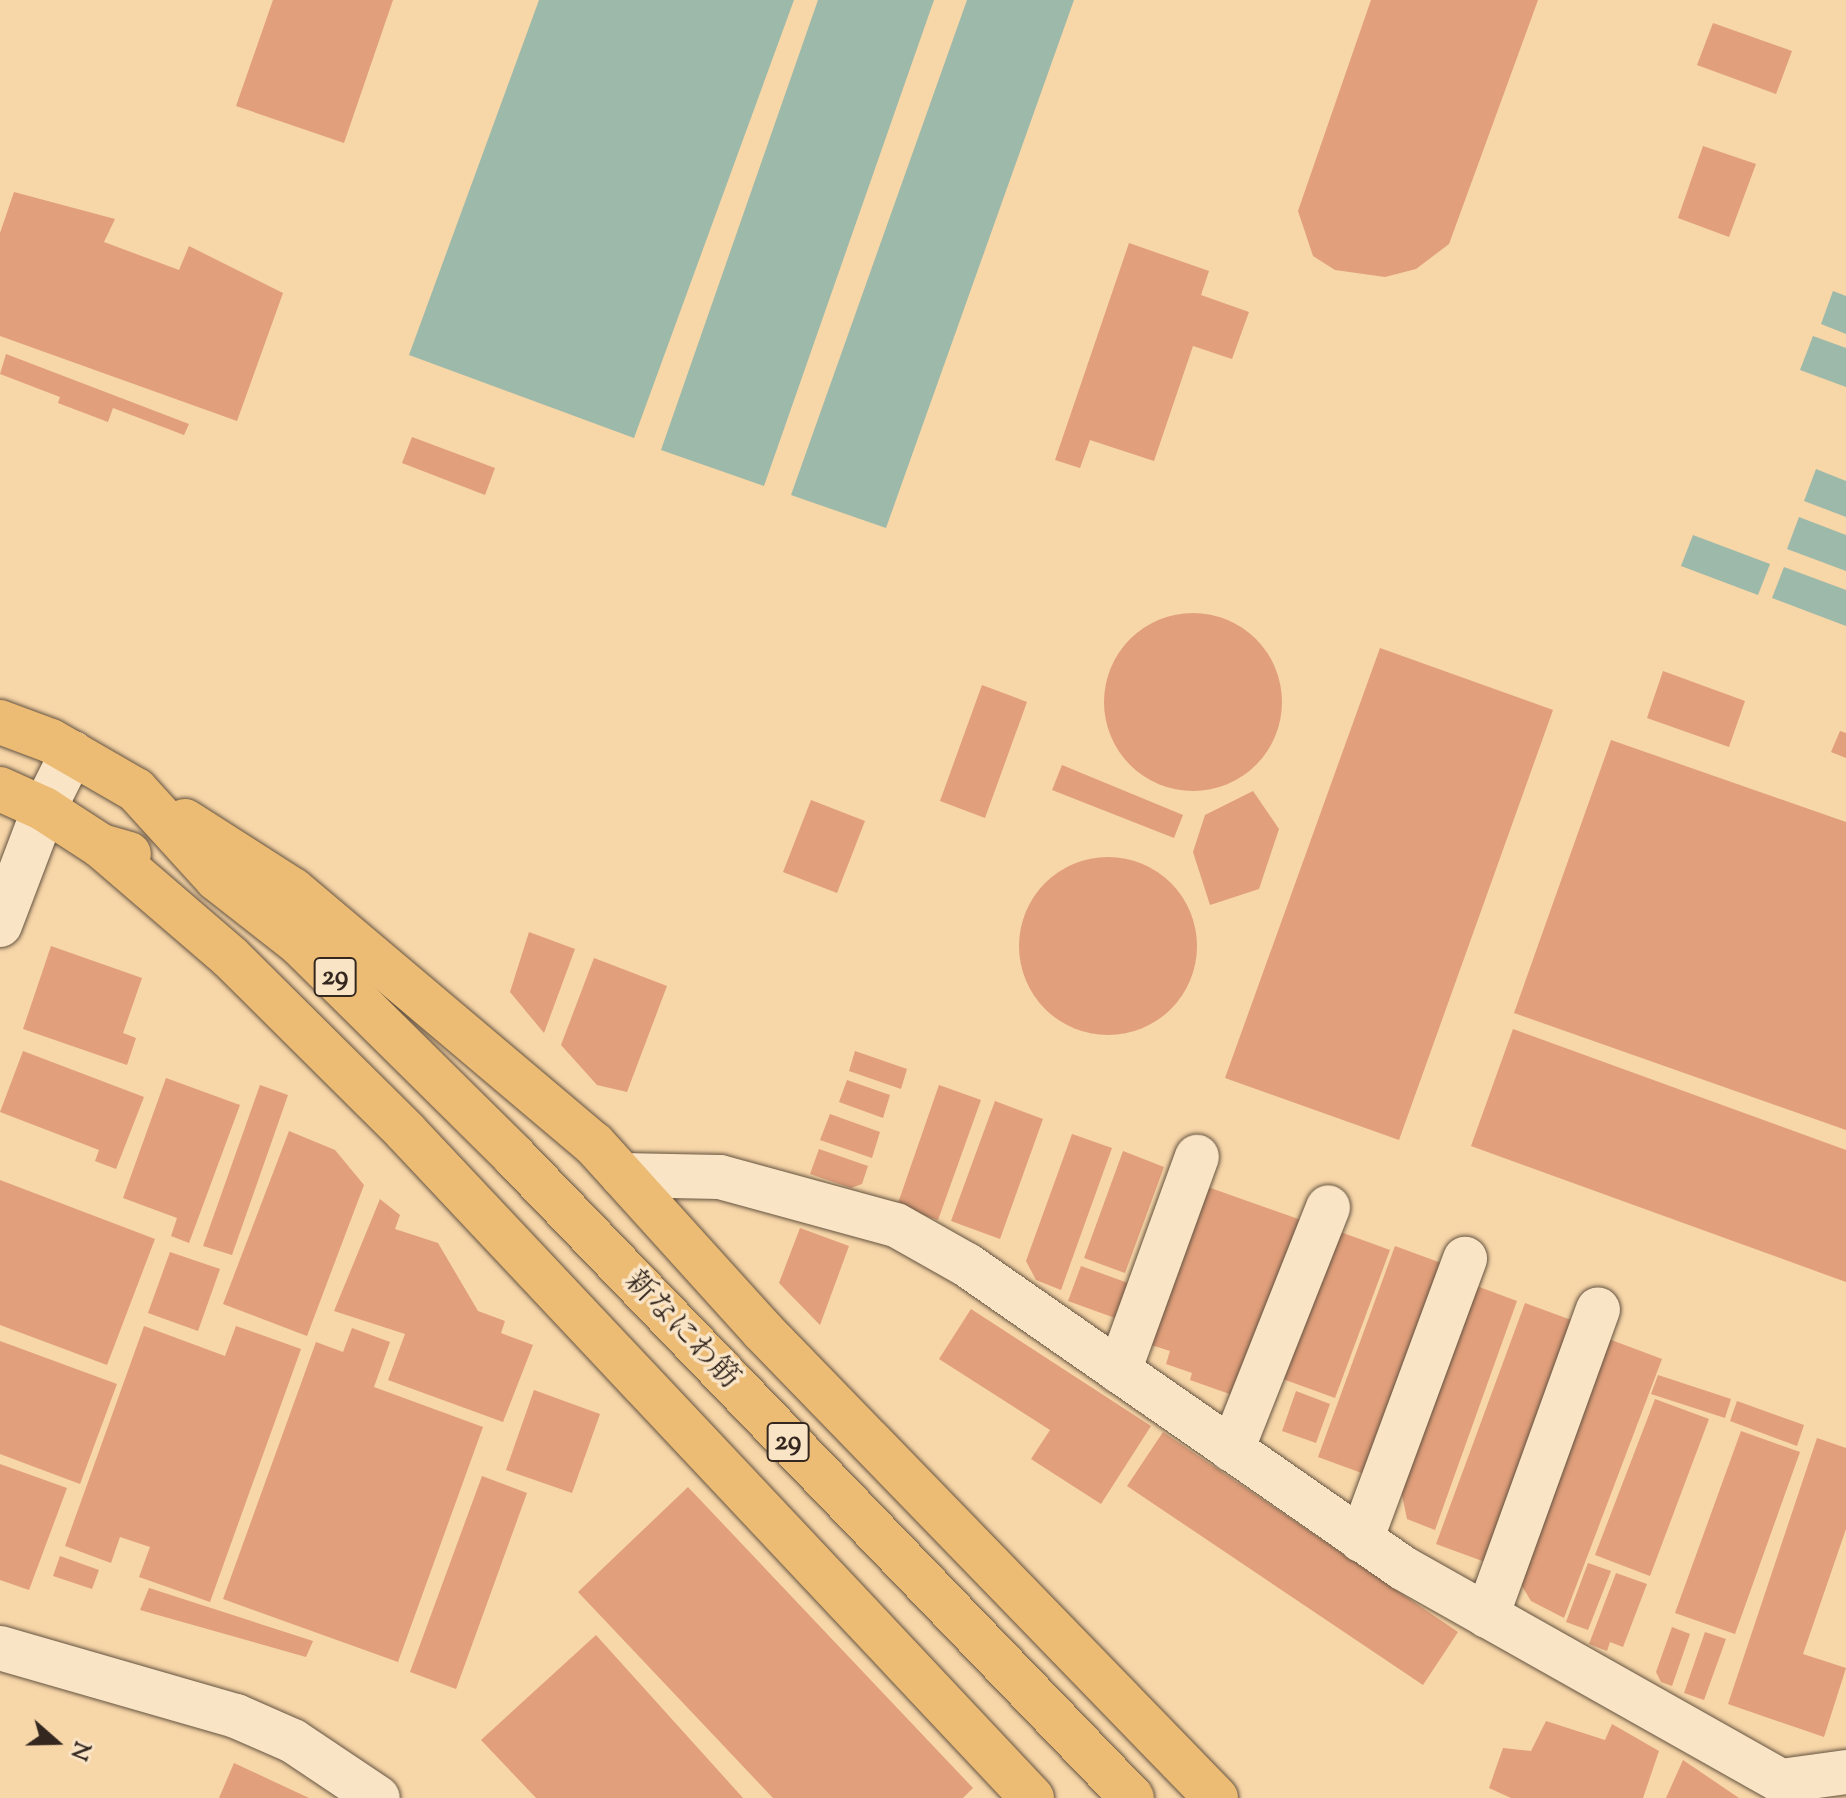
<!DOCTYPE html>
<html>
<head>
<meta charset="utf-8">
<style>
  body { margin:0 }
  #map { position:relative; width:1846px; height:1798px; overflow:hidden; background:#f7d6a8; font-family:"Sorts Mill Goudy","Noto Serif JP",serif }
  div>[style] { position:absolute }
  .water>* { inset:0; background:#9db9aa }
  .building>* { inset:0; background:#e19f7b }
  .round { border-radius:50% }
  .roads { filter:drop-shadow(0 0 2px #645341) drop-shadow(0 0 2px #645341) }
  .minor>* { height:44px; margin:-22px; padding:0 22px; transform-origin:22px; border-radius:22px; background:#fae4c6 }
  .major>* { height:44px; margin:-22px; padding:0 22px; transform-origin:22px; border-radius:22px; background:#ecbb74 }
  span { translate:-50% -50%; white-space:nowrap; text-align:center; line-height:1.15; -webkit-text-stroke:7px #fae4c6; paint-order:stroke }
  .shield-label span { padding:2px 6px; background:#fae4c6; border:2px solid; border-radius:6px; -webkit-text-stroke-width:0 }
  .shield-label { font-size:28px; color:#33271f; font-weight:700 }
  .street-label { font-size:30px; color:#33271f }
  .north { position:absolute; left:16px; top:1702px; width:80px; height:80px; -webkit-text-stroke:6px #fae4c6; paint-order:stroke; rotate:110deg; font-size:22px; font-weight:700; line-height:32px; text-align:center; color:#33271f }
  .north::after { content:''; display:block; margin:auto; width:28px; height:36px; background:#33271f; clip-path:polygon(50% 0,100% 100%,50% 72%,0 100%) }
</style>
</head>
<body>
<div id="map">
  <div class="water">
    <i style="clip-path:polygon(539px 0,794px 0,634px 438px,409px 355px)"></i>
    <i style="clip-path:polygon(818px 0,934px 0,764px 486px,661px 450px)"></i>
    <i style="clip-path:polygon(967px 0,1074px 0,886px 528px,791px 495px)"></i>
    <i style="clip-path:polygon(1833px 291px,1846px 296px,1846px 334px,1821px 324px)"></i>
    <i style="clip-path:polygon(1813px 336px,1846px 348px,1846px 387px,1800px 370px)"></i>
    <i style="clip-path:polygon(1816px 469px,1846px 481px,1846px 517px,1804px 501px)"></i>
    <i style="clip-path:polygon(1799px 517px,1846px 535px,1846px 571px,1787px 549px)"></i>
    <i style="clip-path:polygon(1693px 535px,1770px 564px,1758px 595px,1681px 566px)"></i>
    <i style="clip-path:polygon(1784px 567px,1846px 590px,1846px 626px,1772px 598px)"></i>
  </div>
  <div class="building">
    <i style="clip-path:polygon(273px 0,393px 0,344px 143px,236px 106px)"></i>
    <i style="clip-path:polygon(1371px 0,1538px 0,1449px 244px,1416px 269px,1385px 277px,1335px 270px,1313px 256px,1298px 211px)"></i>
    <i style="clip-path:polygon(1713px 23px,1792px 51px,1776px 94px,1697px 65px)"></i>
    <i style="clip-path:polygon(1703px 146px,1756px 164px,1729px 237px,1678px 218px)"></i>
    <i style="clip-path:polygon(14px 192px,115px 219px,104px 242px,179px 270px,189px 246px,283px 293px,237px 421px,0 336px,0 233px)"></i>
    <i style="clip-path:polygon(1129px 243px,1209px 271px,1201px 295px,1249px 312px,1232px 359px,1193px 346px,1154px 461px,1090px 440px,1080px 468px,1055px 460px)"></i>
    <i style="clip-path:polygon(6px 354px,189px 424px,184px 435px,113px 408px,108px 422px,58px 403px,60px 397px,0 374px)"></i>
    <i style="clip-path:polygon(412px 437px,495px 468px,485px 495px,402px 463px)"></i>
    <i class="round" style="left:1104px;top:613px;width:178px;height:178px"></i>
    <i style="clip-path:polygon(1380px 648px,1553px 710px,1399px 1140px,1225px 1078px)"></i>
    <i style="clip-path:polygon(1663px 671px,1745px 701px,1729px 747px,1647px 718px)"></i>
    <i style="clip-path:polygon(982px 685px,1027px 702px,985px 818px,940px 801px)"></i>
    <i style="clip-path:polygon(1840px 731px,1846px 733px,1846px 758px,1831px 752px)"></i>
    <i style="clip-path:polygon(1611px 740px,1846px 822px,1846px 1130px,1514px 1013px)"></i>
    <i style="clip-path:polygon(1062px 765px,1183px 815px,1174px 838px,1052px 790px)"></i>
    <i style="clip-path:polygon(1253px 791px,1279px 829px,1259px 889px,1210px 905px,1193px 852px,1205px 815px)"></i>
    <i style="clip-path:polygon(811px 800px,865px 821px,837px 893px,783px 872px)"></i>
    <i class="round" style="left:1019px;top:857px;width:178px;height:178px"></i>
    <i style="clip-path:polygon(529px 932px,575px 949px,544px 1033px,510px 992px)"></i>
    <i style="clip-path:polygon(51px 946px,142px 978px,123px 1033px,136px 1038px,127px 1065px,23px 1029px)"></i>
    <i style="clip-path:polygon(594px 958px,667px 986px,627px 1092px,597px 1085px,561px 1045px)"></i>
    <i style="clip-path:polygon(1513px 1029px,1846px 1150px,1846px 1282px,1471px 1146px)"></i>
    <i style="clip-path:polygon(23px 1051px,144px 1097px,116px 1169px,95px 1161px,99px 1150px,0 1112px)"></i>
    <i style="clip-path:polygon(855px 1051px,907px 1069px,901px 1089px,849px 1071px)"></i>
    <i style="clip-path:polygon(166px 1078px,240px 1105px,189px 1243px,171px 1236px,177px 1218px,123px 1198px)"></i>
    <i style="clip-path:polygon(847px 1080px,890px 1095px,883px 1118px,839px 1102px)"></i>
    <i style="clip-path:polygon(260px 1085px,288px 1095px,232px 1255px,203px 1246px)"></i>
    <i style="clip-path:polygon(939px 1085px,981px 1100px,938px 1220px,897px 1206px)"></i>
    <i style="clip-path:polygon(995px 1101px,1043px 1119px,1000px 1239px,951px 1221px)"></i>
    <i style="clip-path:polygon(830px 1114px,880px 1132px,872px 1158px,820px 1140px)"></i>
    <i style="clip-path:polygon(289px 1131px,335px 1150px,364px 1185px,307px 1336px,223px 1304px)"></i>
    <i style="clip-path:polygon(1072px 1134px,1112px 1148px,1061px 1290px,1036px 1280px,1026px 1261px)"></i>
    <i style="clip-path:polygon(819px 1149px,868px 1166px,862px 1184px,851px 1188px,810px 1174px)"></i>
    <i style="clip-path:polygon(1123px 1151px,1164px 1167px,1125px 1273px,1084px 1258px)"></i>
    <i style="clip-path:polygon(0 1180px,155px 1239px,107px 1365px,0 1325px)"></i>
    <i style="clip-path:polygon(1205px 1186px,1304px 1221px,1241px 1398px,1190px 1380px,1192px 1373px,1166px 1364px,1170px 1351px,1148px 1344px)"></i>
    <i style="clip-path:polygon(380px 1199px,400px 1215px,395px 1229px,438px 1243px,478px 1311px,505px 1321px,501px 1333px,533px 1345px,503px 1422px,388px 1380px,405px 1334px,334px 1311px)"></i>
    <i style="clip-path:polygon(800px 1228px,849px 1246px,820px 1325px,779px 1283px)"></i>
    <i style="clip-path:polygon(1335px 1230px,1390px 1250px,1335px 1398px,1280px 1378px)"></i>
    <i style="clip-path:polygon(1395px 1246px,1444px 1264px,1367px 1475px,1318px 1457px)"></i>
    <i style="clip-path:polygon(170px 1252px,220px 1269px,198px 1331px,148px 1313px)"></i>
    <i style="clip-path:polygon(1081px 1266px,1128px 1283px,1115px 1318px,1068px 1301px)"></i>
    <i style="clip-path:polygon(1474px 1285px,1517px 1301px,1435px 1530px,1407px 1519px,1401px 1490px)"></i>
    <i style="clip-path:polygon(1525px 1303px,1574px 1321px,1485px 1562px,1436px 1544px)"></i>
    <i style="clip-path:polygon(971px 1309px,1151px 1426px,1101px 1504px,1031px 1459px,1050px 1430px,939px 1359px)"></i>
    <i style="clip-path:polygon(144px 1326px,225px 1356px,236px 1326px,301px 1349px,210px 1602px,139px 1577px,150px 1547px,120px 1537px,111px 1563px,65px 1546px)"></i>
    <i style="clip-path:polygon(352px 1328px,390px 1342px,374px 1387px,483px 1427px,398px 1662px,223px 1599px,316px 1342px,343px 1352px)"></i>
    <i style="clip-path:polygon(1606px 1338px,1662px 1359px,1564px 1618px,1531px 1601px,1517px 1578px)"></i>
    <i style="clip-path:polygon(0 1341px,117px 1384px,80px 1484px,0 1454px)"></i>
    <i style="clip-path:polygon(1658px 1375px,1731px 1399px,1725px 1418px,1651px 1394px)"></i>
    <i style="clip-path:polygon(534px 1390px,600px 1414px,572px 1493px,506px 1470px)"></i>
    <i style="clip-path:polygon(1296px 1391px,1330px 1404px,1316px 1443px,1282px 1431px)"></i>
    <i style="clip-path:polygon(1655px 1399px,1709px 1419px,1650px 1576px,1595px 1555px)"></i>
    <i style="clip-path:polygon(1737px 1401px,1804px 1425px,1797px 1446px,1730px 1421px)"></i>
    <i style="clip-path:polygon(1741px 1431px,1800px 1452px,1735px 1634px,1675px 1613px)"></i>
    <i style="clip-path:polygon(1163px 1432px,1458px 1632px,1423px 1685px,1127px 1486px)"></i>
    <i style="clip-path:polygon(1817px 1438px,1846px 1448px,1846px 1529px,1803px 1654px,1846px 1668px,1824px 1737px,1728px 1704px)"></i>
    <i style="clip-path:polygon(0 1464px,67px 1488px,29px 1590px,0 1580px)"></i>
    <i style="clip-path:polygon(482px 1476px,527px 1493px,456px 1689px,410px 1672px)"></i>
    <i style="clip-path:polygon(688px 1487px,973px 1788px,963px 1798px,773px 1798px,578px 1592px)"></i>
    <i style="clip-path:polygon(60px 1556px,99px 1570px,92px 1589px,53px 1576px)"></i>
    <i style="clip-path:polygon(1588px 1563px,1611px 1571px,1588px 1630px,1566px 1622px)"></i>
    <i style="clip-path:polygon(1616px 1573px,1647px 1584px,1623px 1647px,1610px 1642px,1607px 1651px,1589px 1644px)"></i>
    <i style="clip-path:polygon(149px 1588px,313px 1641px,306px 1657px,140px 1610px)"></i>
    <i style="clip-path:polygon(1672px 1627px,1690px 1634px,1672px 1686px,1661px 1682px,1656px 1672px)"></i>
    <i style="clip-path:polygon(1705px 1632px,1726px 1639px,1704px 1700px,1684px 1693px)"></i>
    <i style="clip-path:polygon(596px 1635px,743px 1798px,536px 1798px,481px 1740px)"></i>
    <i style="clip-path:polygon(1546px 1721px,1605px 1740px,1612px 1724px,1659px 1751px,1643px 1798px,1511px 1798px,1489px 1788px,1503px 1748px,1531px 1751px)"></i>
    <i style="clip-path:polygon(1683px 1760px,1739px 1798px,1666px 1798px)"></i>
    <i style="clip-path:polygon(234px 1763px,309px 1798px,219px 1798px)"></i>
  </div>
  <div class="roads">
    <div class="minor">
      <i style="left:0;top:925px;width:124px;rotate:-69.2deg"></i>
      <i style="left:44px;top:809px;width:63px;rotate:-63.4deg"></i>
      <i style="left:622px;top:1175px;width:98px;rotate:1.2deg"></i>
      <i style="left:720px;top:1177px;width:182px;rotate:15.3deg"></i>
      <i style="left:896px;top:1225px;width:81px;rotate:29.4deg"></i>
      <i style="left:967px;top:1265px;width:531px;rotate:34.8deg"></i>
      <i style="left:1403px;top:1568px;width:434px;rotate:29.4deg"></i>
      <i style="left:1781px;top:1781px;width:66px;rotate:-7.9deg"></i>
      <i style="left:1119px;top:1371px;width:228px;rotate:-70deg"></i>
      <i style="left:1232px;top:1450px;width:261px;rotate:-68.4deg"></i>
      <i style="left:1361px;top:1540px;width:300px;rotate:-69.7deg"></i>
      <i style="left:1487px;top:1616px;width:326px;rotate:-70.1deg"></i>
      <i style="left:0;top:1648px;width:246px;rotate:16.1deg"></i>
      <i style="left:236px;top:1716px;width:62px;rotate:23.7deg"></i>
      <i style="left:293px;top:1741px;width:102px;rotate:33.8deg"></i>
    </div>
    <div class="major">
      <i style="left:0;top:722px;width:54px;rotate:20.4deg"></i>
      <i style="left:51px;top:741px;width:98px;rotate:30deg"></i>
      <i style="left:136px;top:790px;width:120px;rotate:47.7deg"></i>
      <i style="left:217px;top:879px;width:104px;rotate:38deg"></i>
      <i style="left:299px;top:943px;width:303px;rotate:44.7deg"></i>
      <i style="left:514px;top:1156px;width:891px;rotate:46.09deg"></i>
      <i style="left:0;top:789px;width:48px;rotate:24.4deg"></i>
      <i style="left:44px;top:809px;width:68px;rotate:33deg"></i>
      <i style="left:101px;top:846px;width:29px;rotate:16deg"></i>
      <i style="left:185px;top:821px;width:128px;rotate:32.6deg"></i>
      <i style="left:293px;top:890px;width:394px;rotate:40.2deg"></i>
      <i style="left:594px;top:1144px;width:251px;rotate:47.9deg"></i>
      <i style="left:762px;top:1330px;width:652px;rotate:45.87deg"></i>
      <i style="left:101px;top:846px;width:170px;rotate:40.7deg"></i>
      <i style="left:230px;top:957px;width:248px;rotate:44.8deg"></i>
      <i style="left:406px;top:1132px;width:914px;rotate:46.77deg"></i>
    </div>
  </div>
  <div class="shield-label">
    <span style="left:335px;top:977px">29</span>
    <span style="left:788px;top:1442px">29</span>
  </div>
  <div class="street-label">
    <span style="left:681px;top:1331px;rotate:46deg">新なにわ筋</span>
  </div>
  <div class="north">N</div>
</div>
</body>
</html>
